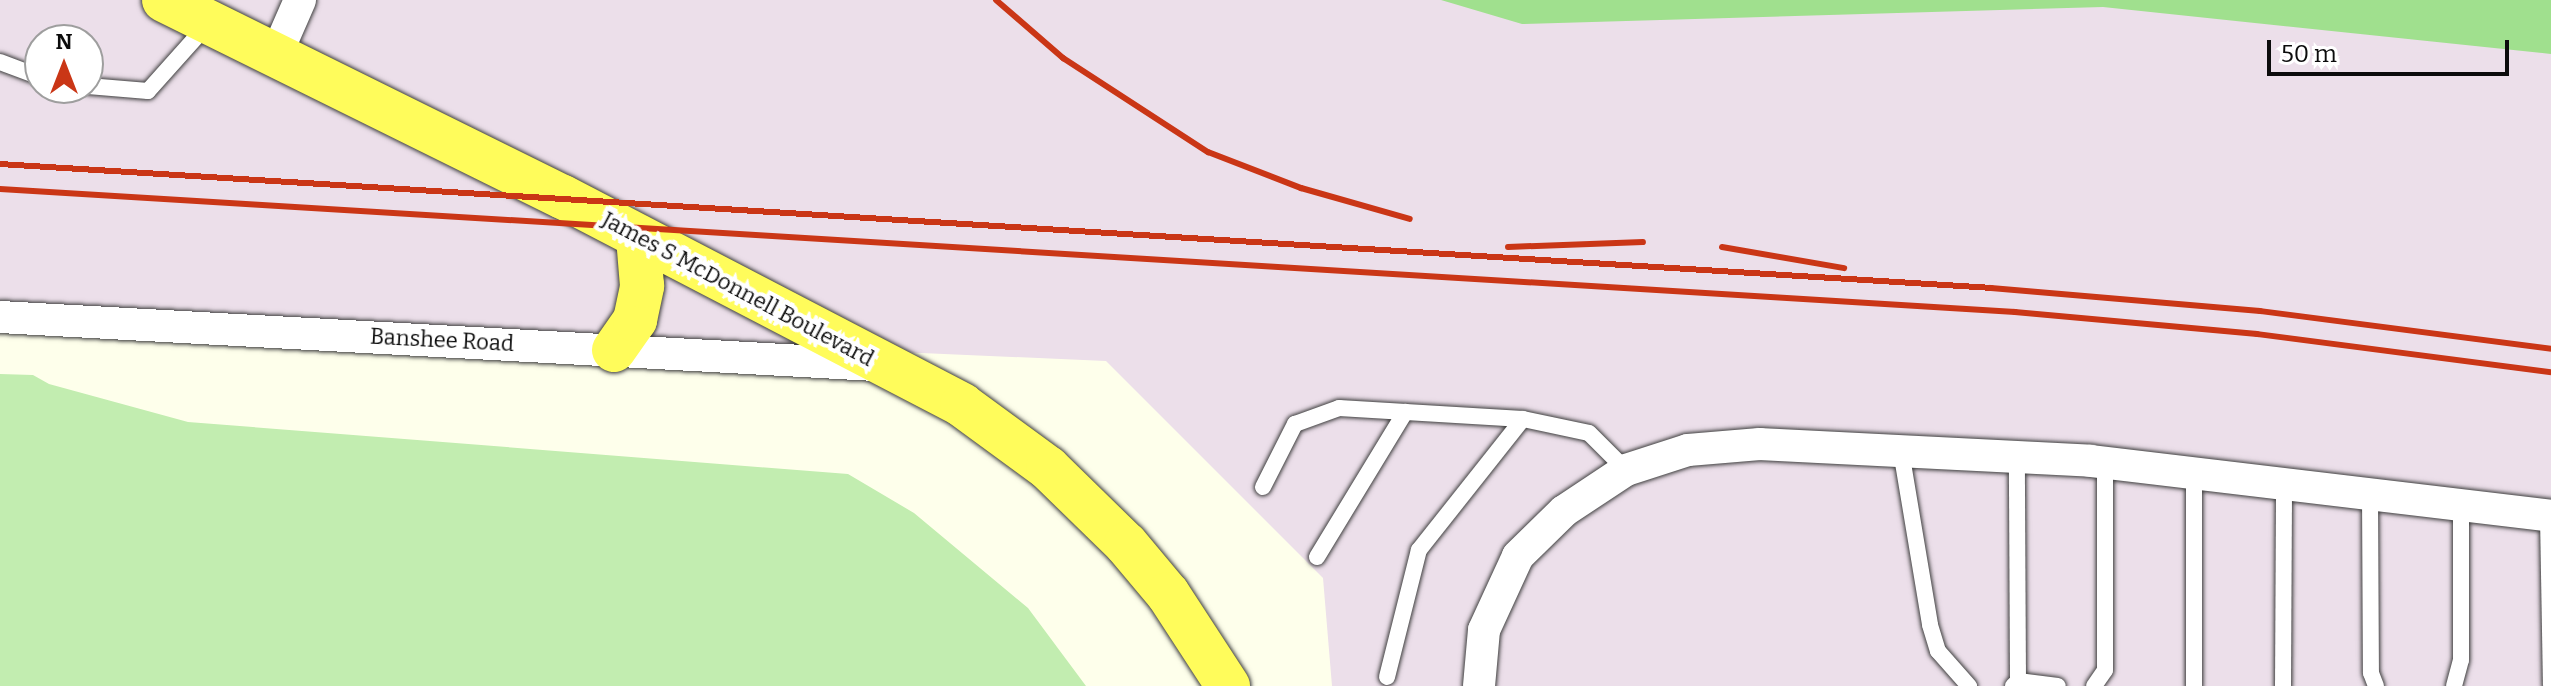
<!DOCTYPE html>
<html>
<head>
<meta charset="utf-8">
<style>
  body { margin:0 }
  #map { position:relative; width:2551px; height:686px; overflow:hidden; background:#feffeb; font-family:Bitter,serif }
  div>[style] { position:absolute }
  .industrial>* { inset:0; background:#ecdfea }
  .green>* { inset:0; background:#c2edb0 }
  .forest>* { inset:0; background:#a0e08e }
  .roads { filter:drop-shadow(0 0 2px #3f3f3f) drop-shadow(0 0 2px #3f3f3f) }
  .service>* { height:16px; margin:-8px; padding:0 8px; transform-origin:8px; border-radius:8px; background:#fff }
  .minor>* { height:32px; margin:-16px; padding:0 16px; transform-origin:16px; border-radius:16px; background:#fff }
  .primary>* { height:44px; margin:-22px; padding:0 22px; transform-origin:22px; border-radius:22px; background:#fffc5b }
  .rail>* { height:6px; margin:-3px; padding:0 3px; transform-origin:3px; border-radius:3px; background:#ca3616 }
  span { translate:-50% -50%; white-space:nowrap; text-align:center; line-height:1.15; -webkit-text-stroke:8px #fff; paint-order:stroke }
  .street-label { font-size:22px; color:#0c0c0c }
  .north { position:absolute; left:24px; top:24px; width:80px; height:80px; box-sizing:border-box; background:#fff; border:2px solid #9e9e9e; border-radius:50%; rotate:0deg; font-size:22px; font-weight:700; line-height:32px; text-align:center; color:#0c0c0c }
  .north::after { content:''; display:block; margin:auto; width:28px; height:36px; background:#ca3616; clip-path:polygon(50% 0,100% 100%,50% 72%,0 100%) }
  .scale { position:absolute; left:2267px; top:40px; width:242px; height:36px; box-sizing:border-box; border:4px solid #0c0c0c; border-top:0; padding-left:10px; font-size:24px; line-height:28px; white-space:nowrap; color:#0c0c0c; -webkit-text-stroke:6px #fff; paint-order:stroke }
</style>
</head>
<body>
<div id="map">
  <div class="industrial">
    <i style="clip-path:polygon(evenodd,0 0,2551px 0,2551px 686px,1332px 686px,1323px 578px,1106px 361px,0 313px,0 0,40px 40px,88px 40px,88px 88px,40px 88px,40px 40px)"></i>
  </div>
  <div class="green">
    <i style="clip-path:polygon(0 374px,33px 375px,49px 384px,188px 422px,848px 474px,914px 513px,1028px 608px,1086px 686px,0 686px)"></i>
  </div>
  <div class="forest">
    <i style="clip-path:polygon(1441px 0,2551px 0,2551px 54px,2103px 7px,1522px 24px)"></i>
  </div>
  <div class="roads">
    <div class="service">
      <i style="left:0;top:62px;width:43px;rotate:20.6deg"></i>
      <i style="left:88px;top:86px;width:60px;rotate:4.8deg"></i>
      <i style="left:148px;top:91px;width:90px;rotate:-48.2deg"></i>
      <i style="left:1901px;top:451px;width:176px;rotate:80.5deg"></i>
      <i style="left:1930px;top:625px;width:27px;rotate:73deg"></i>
      <i style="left:1938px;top:651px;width:47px;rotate:48.5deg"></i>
      <i style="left:1263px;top:487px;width:71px;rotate:-63.1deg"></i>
      <i style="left:1295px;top:424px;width:47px;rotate:-20deg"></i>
      <i style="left:1339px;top:408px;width:184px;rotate:3.4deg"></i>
      <i style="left:1523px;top:419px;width:67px;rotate:12deg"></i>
      <i style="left:1589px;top:433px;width:52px;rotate:45deg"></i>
      <i style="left:2370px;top:494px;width:179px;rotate:89.7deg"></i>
      <i style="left:2371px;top:673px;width:14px;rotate:69deg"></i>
      <i style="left:2548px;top:516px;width:169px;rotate:89deg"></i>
      <i style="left:1317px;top:557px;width:170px;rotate:-58.7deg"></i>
      <i style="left:1387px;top:677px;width:131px;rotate:-75.9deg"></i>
      <i style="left:1419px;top:550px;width:167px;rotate:-51.6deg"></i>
      <i style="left:2018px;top:681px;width:40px;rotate:7.1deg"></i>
      <i style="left:2013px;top:686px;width:7px;rotate:-45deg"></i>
      <i style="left:2018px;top:681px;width:224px;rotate:-90.3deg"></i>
      <i style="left:2094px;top:686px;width:19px;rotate:-55deg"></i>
      <i style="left:2105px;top:670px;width:207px;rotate:-90deg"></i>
      <i style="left:2194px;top:686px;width:213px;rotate:-90deg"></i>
      <i style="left:2283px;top:686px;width:202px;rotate:-89.7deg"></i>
      <i style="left:2454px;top:686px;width:27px;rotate:-75deg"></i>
      <i style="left:2461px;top:660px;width:155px;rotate:-90deg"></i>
    </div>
    <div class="minor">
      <i style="left:276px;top:55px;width:60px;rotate:-66.4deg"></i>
      <i style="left:0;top:317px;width:876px;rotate:3.14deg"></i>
      <i style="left:1479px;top:686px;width:56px;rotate:-84.9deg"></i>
      <i style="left:1484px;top:630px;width:81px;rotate:-65.3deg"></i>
      <i style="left:1518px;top:556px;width:64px;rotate:-44.4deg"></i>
      <i style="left:1564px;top:511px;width:74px;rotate:-33.5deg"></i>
      <i style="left:1626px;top:470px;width:65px;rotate:-17.9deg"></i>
      <i style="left:1688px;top:450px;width:72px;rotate:-4.8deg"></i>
      <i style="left:1760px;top:444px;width:331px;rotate:2.9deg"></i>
      <i style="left:2091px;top:461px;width:463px;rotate:6.8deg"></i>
    </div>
    <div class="primary">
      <i style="left:164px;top:0;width:445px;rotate:26.3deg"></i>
      <i style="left:563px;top:197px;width:450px;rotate:27.5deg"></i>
      <i style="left:962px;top:405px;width:107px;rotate:36.2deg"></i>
      <i style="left:1048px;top:468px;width:109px;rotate:44.3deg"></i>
      <i style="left:1126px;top:544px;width:65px;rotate:50deg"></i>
      <i style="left:1168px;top:594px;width:110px;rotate:56.9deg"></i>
      <i style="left:614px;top:350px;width:37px;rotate:-55deg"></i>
      <i style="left:635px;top:320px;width:35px;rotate:-78deg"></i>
      <i style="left:642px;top:286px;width:49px;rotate:-94.7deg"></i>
    </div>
  </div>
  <div class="rail">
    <i style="left:996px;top:0;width:89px;rotate:40.9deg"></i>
    <i style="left:1063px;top:58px;width:173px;rotate:33deg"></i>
    <i style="left:1208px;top:152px;width:100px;rotate:21.2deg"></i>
    <i style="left:1301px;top:188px;width:113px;rotate:15.9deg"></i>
    <i style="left:0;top:164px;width:1995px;rotate:3.56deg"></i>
    <i style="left:1991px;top:288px;width:270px;rotate:4.9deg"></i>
    <i style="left:2260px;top:311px;width:293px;rotate:7.4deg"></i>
    <i style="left:0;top:189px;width:2019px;rotate:3.49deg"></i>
    <i style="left:2015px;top:312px;width:243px;rotate:5.2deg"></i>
    <i style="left:2257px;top:334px;width:296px;rotate:7.4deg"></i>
    <i style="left:1508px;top:247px;width:135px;rotate:-2.1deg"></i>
    <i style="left:1722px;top:247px;width:124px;rotate:9.8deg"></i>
  </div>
  <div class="street-label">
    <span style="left:738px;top:289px;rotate:28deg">James S McDonnell Boulevard</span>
    <span style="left:442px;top:340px;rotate:3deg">Banshee Road</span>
  </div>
  <div class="north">N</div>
  <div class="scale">50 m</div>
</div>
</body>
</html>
